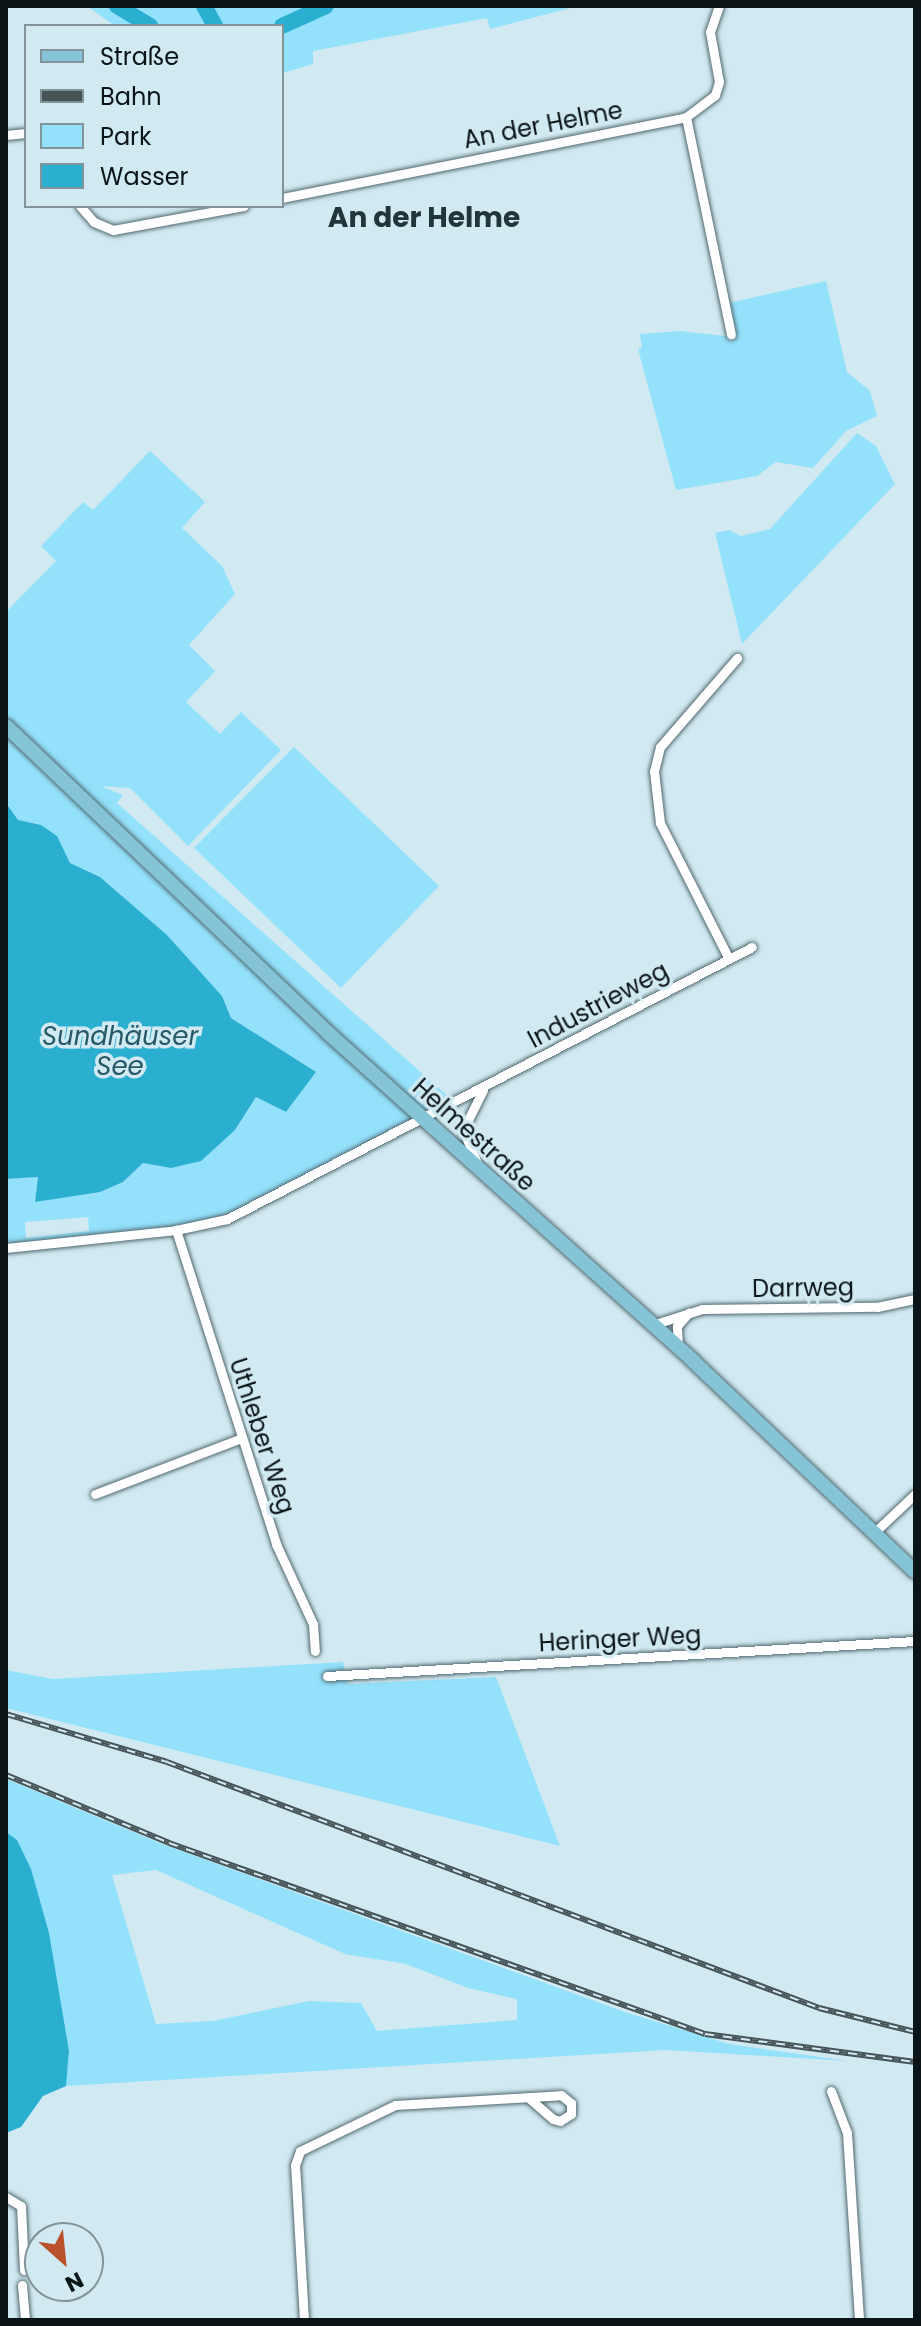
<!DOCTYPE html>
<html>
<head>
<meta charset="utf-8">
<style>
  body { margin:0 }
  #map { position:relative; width:921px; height:2326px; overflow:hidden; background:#d1eaf2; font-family:Poppins,sans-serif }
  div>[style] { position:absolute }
  .green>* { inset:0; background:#93e1fb }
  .water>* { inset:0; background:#2bafd1 }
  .river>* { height:16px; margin:-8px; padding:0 8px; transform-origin:8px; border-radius:8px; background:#2bafd1 }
  .roads { filter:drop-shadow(0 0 2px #52686f) drop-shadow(0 0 2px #52686f) }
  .street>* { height:9px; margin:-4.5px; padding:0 4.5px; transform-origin:4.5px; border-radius:4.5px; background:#fff }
  .primary>* { height:14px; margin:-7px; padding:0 7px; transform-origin:7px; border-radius:7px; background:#85c4d6 }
  .rail>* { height:6px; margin-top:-3px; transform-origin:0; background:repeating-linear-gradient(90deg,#d1eaf2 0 9px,#465458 0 18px); box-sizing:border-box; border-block:2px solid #465458 }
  span { translate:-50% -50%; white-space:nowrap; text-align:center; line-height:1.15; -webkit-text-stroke:7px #d1eaf2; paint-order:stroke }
  .street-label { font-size:24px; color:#0b1417 }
  .water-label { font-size:26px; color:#265867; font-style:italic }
  .quarter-label { font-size:28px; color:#21353c; font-weight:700 }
  .frame { position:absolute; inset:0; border:8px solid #0b1417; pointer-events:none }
  .legend { position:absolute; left:24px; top:24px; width:260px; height:184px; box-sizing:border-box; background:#d1eaf2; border:2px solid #82949a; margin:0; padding:10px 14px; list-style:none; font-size:24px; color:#0b1417 }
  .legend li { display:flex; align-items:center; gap:16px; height:40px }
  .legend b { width:40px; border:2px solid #82949a }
  .north { position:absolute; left:24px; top:2222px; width:80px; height:80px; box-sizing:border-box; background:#d1eaf2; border:2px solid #82949a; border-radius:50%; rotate:153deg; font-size:22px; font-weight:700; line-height:32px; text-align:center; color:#0b1417 }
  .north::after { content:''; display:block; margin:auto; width:28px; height:36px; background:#ba532b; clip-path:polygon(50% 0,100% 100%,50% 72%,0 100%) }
</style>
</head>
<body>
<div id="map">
  <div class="green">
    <i style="clip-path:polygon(87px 6px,578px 6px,490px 29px,487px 18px,313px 51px,313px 64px,283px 73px,282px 26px,115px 26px)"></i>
    <i style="clip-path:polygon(826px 281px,847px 372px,870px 391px,877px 416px,846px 431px,813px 468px,776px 462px,757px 476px,676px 490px,638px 349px,642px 348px,640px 334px,679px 331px,735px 337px,729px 303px)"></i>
    <i style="clip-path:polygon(857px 433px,876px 446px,895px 484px,742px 644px,715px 533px,729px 530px,741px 536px,770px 529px)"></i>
    <i style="clip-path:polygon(evenodd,150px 451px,205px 502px,182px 528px,222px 566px,235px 594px,189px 645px,215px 671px,186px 702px,220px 734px,241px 712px,281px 750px,188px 846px,130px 788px,101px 786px,123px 795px,117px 803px,459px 1106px,221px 1226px,6px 1254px,6px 1179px,38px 1177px,35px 1202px,123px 1182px,143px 1163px,171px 1168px,235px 1130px,256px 1097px,286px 1112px,316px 1072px,231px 1018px,222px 996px,167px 935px,100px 877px,70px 863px,56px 836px,41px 825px,18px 821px,6px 803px,6px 612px,56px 561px,41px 546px,83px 502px,93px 510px,150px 451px,88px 1217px,89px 1231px,26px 1238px,25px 1222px,88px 1217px)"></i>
    <i style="clip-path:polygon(294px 747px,439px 886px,341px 988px,194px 848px)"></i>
    <i style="clip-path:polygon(343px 1662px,348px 1684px,496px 1677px,560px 1846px,6px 1708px,6px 1670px,53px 1679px)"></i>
    <i style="clip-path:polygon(evenodd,6px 1779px,162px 1844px,625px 2012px,729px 2044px,848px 2061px,666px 2050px,66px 2086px,69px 2051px,17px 1840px,6px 1832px,6px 1779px,156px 1870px,345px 1954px,406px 1964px,468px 1988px,517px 1999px,517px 2020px,377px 2031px,361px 2003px,309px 2001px,213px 2021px,156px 2024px,112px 1875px,156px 1870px)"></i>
  </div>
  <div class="water">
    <i style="clip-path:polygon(6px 803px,18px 820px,41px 825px,57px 836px,70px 863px,100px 877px,167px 935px,222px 996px,231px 1018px,316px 1072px,286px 1112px,256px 1097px,235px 1130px,201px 1161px,171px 1168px,143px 1163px,123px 1182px,100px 1192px,35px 1202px,38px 1177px,6px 1179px)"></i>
    <i style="clip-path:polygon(6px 1832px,17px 1840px,31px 1869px,49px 1933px,69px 2051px,66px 2086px,43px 2096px,21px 2127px,6px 2133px)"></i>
  </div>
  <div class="river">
    <i style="left:117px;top:6px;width:39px;rotate:31deg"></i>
    <i style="left:204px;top:6px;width:23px;rotate:61deg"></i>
    <i style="left:282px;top:26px;width:48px;rotate:-24.4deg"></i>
  </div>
  <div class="roads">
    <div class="street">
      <i style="left:686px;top:117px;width:222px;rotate:78.3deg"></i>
      <i style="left:6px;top:135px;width:20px;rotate:-6deg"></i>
      <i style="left:282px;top:198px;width:412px;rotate:-11.3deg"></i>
      <i style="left:686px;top:117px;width:36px;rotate:-37deg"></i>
      <i style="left:715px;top:95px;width:14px;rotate:-73deg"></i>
      <i style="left:719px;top:82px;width:51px;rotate:-100.2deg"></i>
      <i style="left:710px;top:32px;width:28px;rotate:-71deg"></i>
      <i style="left:80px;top:206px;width:21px;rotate:49deg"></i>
      <i style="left:94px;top:222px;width:21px;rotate:23deg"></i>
      <i style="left:113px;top:230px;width:133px;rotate:-10.4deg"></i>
      <i style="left:729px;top:959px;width:153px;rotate:-116.9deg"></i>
      <i style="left:660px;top:823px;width:52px;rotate:-96.6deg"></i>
      <i style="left:654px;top:771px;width:25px;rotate:-76deg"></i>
      <i style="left:660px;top:747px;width:118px;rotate:-49.1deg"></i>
      <i style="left:477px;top:1163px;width:36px;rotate:-113deg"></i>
      <i style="left:463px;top:1130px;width:45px;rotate:-63.4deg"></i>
      <i style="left:176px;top:1230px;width:330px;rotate:72.3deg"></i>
      <i style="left:276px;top:1544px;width:88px;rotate:65.2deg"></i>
      <i style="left:313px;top:1624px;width:27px;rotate:86deg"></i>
      <i style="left:6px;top:1248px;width:171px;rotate:-6deg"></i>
      <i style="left:176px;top:1230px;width:52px;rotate:-12.2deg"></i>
      <i style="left:227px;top:1219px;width:591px;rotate:-27.39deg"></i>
      <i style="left:652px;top:1325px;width:52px;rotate:-17.7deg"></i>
      <i style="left:702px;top:1309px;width:175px;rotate:-0.7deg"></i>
      <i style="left:877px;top:1307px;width:39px;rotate:-12deg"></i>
      <i style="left:678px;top:1347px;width:21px;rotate:-93deg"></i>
      <i style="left:677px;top:1326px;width:18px;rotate:-49deg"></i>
      <i style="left:95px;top:1494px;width:157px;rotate:-20.9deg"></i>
      <i style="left:876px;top:1531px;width:54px;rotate:-43.5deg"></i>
      <i style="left:327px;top:1676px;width:589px;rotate:-3.41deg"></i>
      <i style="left:831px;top:2091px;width:45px;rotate:69.1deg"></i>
      <i style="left:847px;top:2133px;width:187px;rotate:86.3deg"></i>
      <i style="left:6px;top:2197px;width:17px;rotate:31deg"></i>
      <i style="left:21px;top:2206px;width:64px;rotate:87.3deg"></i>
      <i style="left:22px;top:2285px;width:35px;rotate:85deg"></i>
      <i style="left:304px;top:2320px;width:155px;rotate:-93.3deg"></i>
      <i style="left:295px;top:2165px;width:15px;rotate:-70deg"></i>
      <i style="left:300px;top:2151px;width:106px;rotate:-25.8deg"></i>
      <i style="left:395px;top:2105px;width:166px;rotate:-3.4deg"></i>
      <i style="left:561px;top:2095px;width:13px;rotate:39deg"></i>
      <i style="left:571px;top:2103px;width:11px;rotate:90deg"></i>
      <i style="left:571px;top:2114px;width:13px;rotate:148deg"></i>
      <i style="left:560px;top:2121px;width:7px;rotate:-164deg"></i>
      <i style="left:553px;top:2119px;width:33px;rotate:-139deg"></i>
    </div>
    <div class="primary">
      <i style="left:6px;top:726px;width:445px;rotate:43.6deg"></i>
      <i style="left:328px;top:1033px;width:491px;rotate:41.9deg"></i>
      <i style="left:693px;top:1361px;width:306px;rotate:43.5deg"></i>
    </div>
  </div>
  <div class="rail">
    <i style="left:6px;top:1714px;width:168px;rotate:16.6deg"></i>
    <i style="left:167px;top:1762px;width:697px;rotate:20.67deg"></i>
    <i style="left:819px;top:2008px;width:99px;rotate:14deg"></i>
    <i style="left:6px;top:1775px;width:177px;rotate:22.6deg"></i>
    <i style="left:169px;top:1843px;width:569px;rotate:19.61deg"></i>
    <i style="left:705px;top:2034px;width:212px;rotate:7.6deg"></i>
  </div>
  <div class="street-label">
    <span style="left:543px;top:125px;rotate:-11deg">An der Helme</span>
    <span style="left:598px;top:1005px;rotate:-28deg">Industrieweg</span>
    <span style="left:474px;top:1135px;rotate:42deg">Helmestraße</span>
    <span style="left:803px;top:1288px;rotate:-1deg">Darrweg</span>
    <span style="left:262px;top:1436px;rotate:72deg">Uthleber Weg</span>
    <span style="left:620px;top:1639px;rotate:-3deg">Heringer Weg</span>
  </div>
  <div class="water-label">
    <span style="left:120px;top:1052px">Sundhäuser<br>See</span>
  </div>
  <div class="quarter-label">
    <span style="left:424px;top:218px">An der Helme</span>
  </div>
  <div class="frame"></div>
  <ul class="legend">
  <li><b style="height:10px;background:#85c4d6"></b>Straße</li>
  <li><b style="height:10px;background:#465458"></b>Bahn</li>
  <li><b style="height:22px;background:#93e1fb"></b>Park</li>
  <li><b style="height:22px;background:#2bafd1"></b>Wasser</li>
  </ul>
  <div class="north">N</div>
</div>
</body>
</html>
